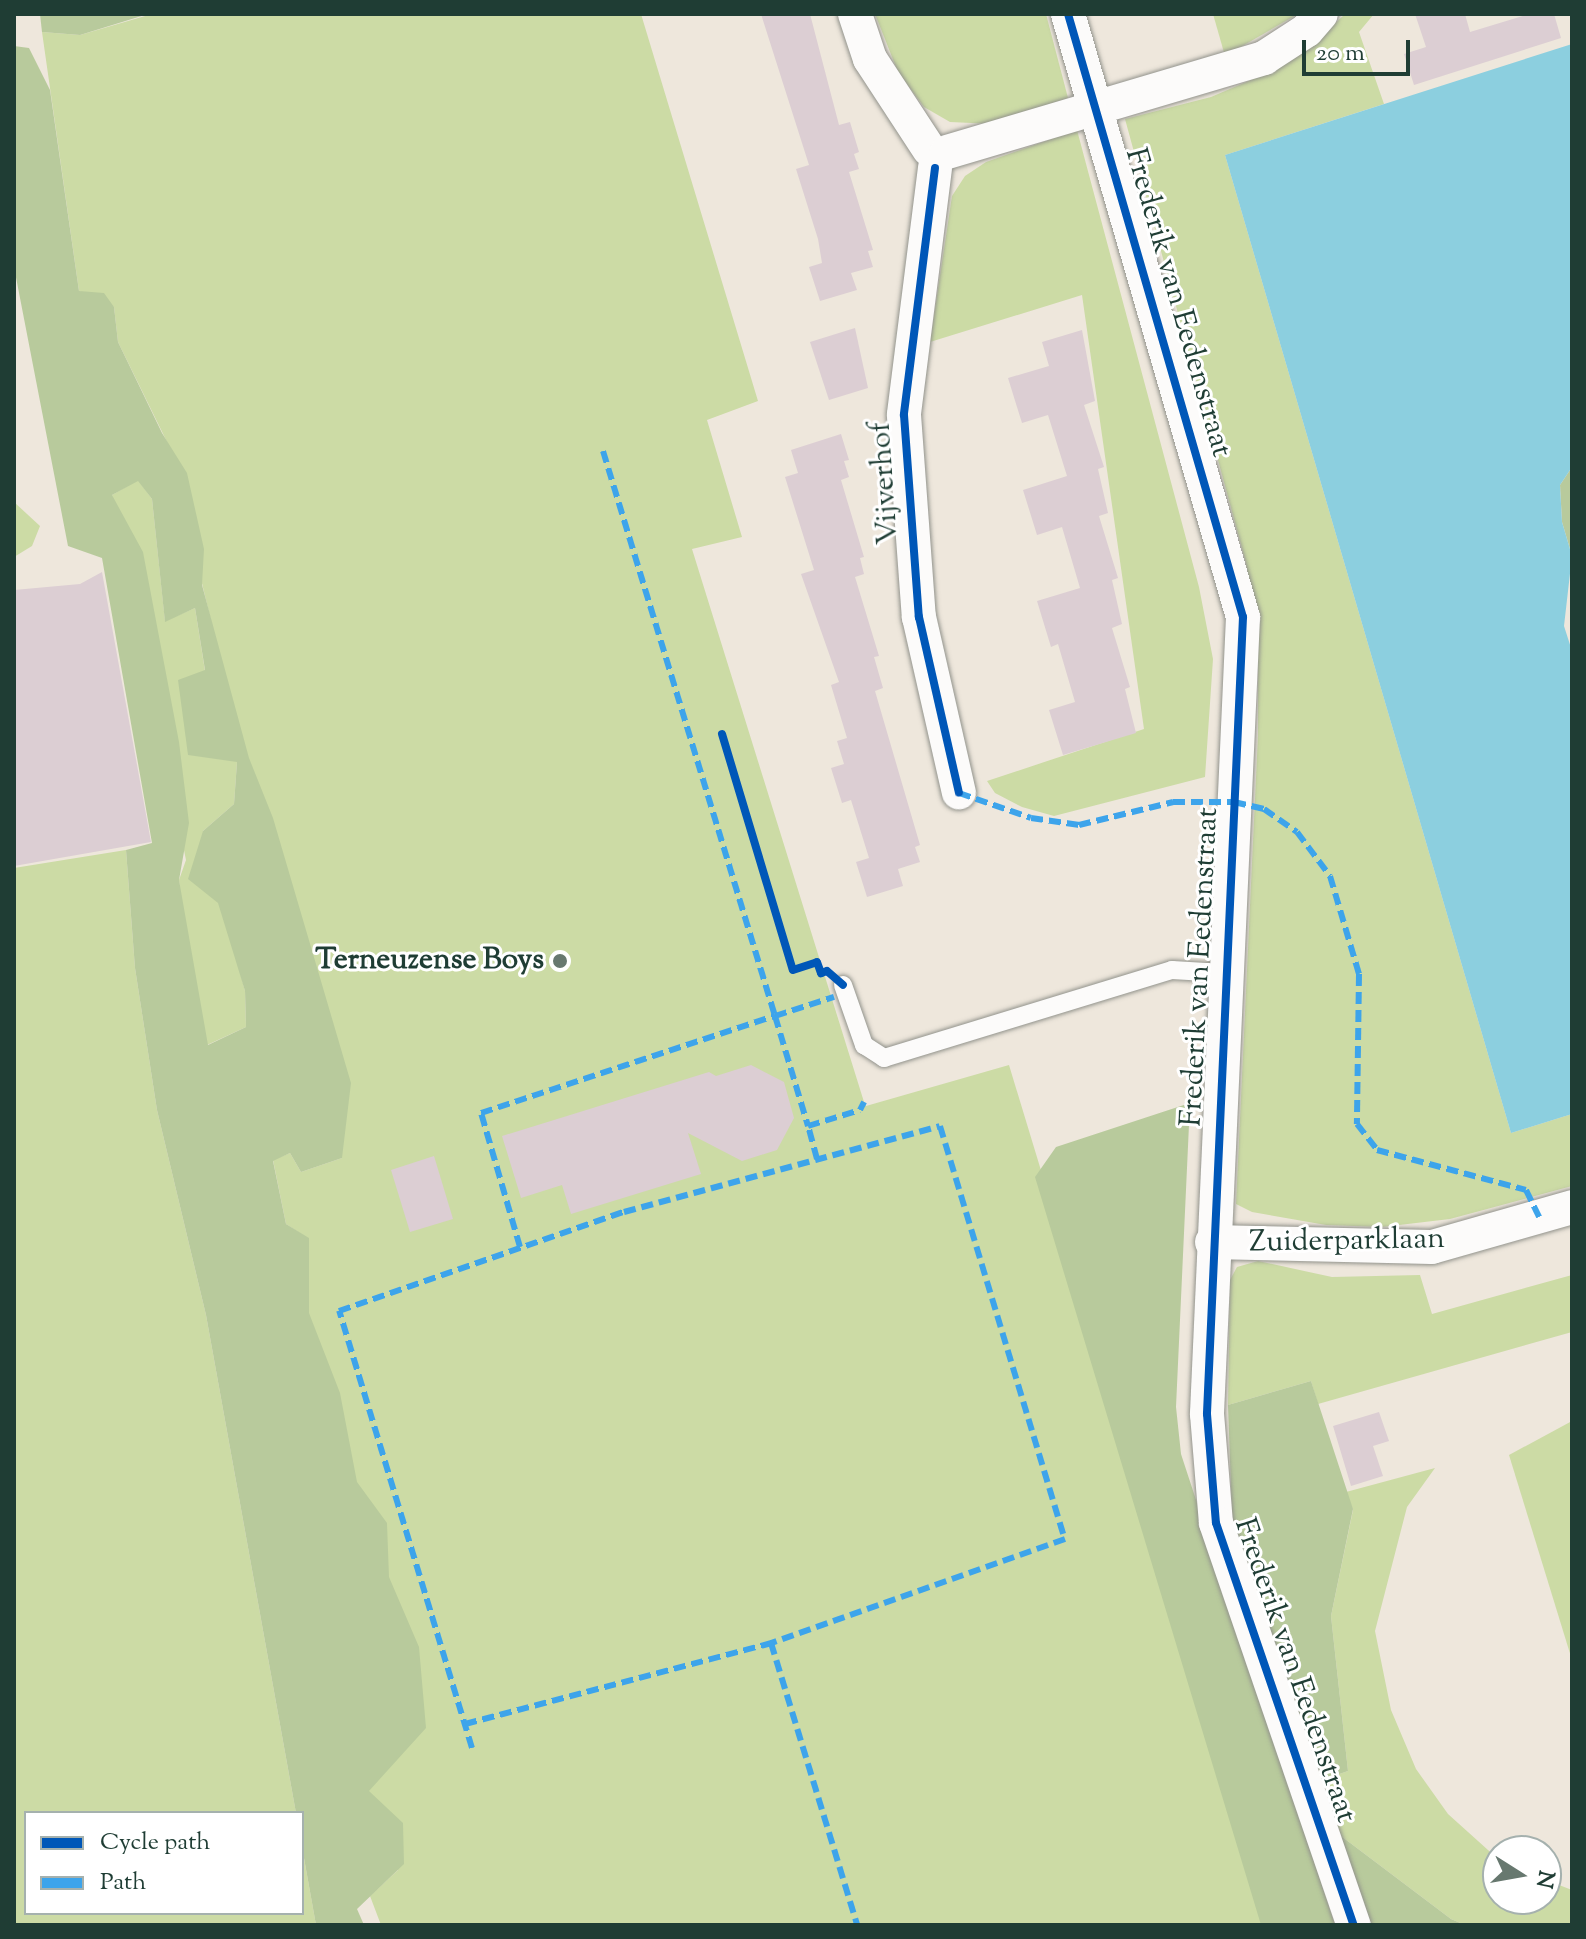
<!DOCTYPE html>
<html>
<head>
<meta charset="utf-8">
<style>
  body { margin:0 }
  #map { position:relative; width:1586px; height:1939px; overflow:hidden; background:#eee7dc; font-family:"Sorts Mill Goudy",serif }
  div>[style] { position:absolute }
  .green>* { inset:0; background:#ccdba5 }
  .forest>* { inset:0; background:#b8ca9c }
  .water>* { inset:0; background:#8ccfdf }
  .building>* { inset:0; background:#dcced3 }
  .roads { filter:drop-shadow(0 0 2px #92938c) drop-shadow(0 0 2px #92938c) }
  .lane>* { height:18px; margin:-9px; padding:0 9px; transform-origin:9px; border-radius:9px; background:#fcfbfa }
  .street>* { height:34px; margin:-17px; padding:0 17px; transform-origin:17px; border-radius:17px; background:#fcfbfa }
  .quiet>* { height:6px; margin-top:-3px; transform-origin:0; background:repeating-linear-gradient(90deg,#3da4eb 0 12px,transparent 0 18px) }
  .cycleway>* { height:8px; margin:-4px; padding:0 4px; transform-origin:4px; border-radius:4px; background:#0057b8 }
  .dots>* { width:22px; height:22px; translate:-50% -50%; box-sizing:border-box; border:4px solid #fff; border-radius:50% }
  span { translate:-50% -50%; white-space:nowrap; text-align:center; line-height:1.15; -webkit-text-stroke:6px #fff; paint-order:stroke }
  .street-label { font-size:30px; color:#1f3d34 }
  .poi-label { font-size:30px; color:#1f3d34; font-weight:700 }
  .right { translate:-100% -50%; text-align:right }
  .frame { position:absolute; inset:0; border:16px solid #1f3d34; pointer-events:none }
  .legend { position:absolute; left:24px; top:1811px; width:280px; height:104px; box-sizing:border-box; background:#fff; border:2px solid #a5b1ae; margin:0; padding:10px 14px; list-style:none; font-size:24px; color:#1f3d34 }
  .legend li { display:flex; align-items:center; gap:16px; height:40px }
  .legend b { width:40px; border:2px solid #a5b1ae }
  .north { position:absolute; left:1482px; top:1835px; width:80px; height:80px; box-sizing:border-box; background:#fff; border:2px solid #a5b1ae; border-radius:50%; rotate:101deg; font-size:22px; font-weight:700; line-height:32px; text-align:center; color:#1f3d34 }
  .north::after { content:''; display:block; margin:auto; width:28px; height:36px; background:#67786f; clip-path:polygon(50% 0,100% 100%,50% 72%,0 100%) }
  .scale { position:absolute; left:1302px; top:40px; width:108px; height:36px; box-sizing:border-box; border:4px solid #1f3d34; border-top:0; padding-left:10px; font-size:24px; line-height:28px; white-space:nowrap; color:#1f3d34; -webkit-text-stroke:6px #fff; paint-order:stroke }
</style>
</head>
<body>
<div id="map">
  <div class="green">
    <i style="clip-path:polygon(152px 14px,641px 14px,758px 401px,707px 420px,742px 537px,692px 549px,864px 1102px,866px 1106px,1009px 1065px,1270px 1925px,381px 1925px,370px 1896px,398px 1870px,368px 1791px,260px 1285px,309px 1239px,286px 1224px,273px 1160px,290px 1153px,301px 1172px,342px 1158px,168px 444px,118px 342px,114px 307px,79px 291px,42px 32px,80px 35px)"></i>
    <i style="clip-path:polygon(875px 14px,1046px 14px,1068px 98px,994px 124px,950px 122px,924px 107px,898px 72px)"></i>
    <i style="clip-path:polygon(1213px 14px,1298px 14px,1225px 56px)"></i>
    <i style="clip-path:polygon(1345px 14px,1374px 14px,1359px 32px,1384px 104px,1225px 155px,1511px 1133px,1572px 1114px,1572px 1186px,1450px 1219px,1382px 1227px,1326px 1225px,1252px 1212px,1236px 1204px,1258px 735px,1258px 640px,1246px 563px,1125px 119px,1211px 97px,1265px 74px,1310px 47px)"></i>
    <i style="clip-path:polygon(1077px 130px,1199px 587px,1213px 659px,1205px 777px,1054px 816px,1022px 807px,995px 793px,987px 781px,1144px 729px,1082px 295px,930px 342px,952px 196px,965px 176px,986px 162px)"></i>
    <i style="clip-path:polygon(138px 480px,152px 499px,165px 621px,195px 608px,205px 671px,237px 762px,234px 804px,203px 831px,245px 991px,246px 1027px,207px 1045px,182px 915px,179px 880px,186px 860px,112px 495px)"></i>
    <i style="clip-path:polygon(14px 502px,40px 526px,32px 546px,14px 557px)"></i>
    <i style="clip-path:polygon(126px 850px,135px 968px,157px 1110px,206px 1315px,296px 1813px,26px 1813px,26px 1913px,302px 1913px,302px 1847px,316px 1925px,14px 1925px,14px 868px)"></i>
    <i style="clip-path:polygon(1258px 1261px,1332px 1277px,1420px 1275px,1432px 1314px,1572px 1275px,1572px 1332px,1318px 1404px,1311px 1381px,1228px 1405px,1230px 1280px,1237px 1267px)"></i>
    <i style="clip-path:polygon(1572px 1421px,1572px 1660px,1509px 1455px)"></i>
    <i style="clip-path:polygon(1435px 1468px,1407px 1507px,1375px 1631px,1391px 1710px,1416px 1769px,1448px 1814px,1498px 1859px,1498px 1899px,1546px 1899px,1546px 1880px,1572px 1890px,1572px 1925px,1465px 1925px,1451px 1919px,1341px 1836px,1322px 1780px,1348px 1771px,1331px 1616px,1353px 1510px,1346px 1492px)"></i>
  </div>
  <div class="forest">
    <i style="clip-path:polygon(40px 14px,148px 14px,80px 35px,42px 32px)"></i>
    <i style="clip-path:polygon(evenodd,14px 46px,29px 48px,50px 90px,79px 291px,104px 293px,114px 307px,118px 342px,162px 433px,187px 473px,204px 549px,202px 585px,249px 758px,273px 818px,351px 1083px,342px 1158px,301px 1172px,290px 1153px,273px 1161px,286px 1224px,309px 1238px,309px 1313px,340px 1393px,357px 1482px,387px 1523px,389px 1577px,419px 1647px,426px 1728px,369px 1791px,403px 1823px,404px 1864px,357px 1909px,364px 1925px,316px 1925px,302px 1847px,302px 1813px,296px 1813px,206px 1315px,157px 1110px,135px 968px,126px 850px,152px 843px,102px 558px,68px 546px,14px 267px,14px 46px,138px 481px,152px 499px,165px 622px,195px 608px,205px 670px,178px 680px,188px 755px,237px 762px,234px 804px,203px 831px,188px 879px,218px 903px,245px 991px,246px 1027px,208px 1045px,179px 880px,189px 823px,179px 742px,143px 552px,112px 495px,138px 481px)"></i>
    <i style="clip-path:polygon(1572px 467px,1572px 556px,1562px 522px,1560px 485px)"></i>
    <i style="clip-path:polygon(1190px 1103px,1176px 1407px,1181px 1454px,1335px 1925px,1261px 1925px,1035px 1177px,1056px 1147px)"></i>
    <i style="clip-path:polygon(1311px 1381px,1353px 1509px,1331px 1616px,1348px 1771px,1322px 1780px,1232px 1517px,1228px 1405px)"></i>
    <i style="clip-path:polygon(1341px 1836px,1451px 1919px,1465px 1925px,1370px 1925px)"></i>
  </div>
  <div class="water">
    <i style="clip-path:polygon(1572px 44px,1572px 467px,1560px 485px,1562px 522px,1572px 556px,1564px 626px,1572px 651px,1572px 1114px,1511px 1133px,1225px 155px)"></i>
  </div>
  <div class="building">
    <i style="clip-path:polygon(761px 14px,810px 14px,839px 125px,850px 122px,859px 152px,854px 154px,859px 169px,849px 172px,873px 250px,868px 251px,873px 267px,851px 273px,857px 290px,820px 301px,809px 267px,822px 263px,818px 239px,796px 169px,809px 165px)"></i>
    <i style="clip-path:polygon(1415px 14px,1465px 14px,1470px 32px,1529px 14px,1554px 14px,1561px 38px,1414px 85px,1404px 54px,1426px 47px)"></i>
    <i style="clip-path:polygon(855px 328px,868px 388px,829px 400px,810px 342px)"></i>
    <i style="clip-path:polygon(1082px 330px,1095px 401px,1084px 405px,1104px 467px,1098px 469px,1108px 513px,1099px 516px,1118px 578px,1112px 580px,1122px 624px,1112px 628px,1130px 687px,1125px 689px,1136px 733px,1063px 755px,1049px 710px,1075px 702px,1058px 644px,1051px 647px,1037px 601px,1080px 588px,1062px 527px,1037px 535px,1023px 490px,1067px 476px,1048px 415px,1022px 423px,1008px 378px,1049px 366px,1042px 342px)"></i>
    <i style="clip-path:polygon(841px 434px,849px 460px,844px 461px,849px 477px,841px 480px,864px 557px,860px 558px,864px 574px,855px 577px,879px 656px,874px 657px,883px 688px,875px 691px,920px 845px,915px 847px,920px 862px,898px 869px,903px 886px,867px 897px,856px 862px,869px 858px,851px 800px,842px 803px,831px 768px,844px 764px,837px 741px,847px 738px,831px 685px,839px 682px,801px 574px,814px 570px,785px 477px,798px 473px,791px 450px)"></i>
    <i style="clip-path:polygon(102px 572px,151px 842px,14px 866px,14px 590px,80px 584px)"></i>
    <i style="clip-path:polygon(751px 1065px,784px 1082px,794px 1118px,777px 1150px,742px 1161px,688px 1133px,701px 1174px,571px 1214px,562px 1185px,521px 1198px,502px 1136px,709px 1072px,716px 1076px)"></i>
    <i style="clip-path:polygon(434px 1156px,453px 1219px,410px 1232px,391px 1170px)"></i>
    <i style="clip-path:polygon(1379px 1412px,1389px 1441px,1373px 1446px,1383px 1476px,1351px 1486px,1333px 1426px)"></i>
  </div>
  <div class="roads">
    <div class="lane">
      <i style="left:843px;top:985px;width:64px;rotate:70.7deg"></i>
      <i style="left:864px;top:1045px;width:24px;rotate:33deg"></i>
      <i style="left:884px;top:1058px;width:301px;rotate:-17deg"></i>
      <i style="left:1172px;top:970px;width:51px;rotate:3.4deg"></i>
    </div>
    <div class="street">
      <i style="left:855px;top:14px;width:47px;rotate:71.6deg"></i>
      <i style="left:870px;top:59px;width:108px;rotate:56.8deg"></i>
      <i style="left:1068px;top:14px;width:628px;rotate:73.82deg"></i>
      <i style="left:1243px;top:617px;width:798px;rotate:92.59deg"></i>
      <i style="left:1207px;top:1414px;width:109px;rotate:85.3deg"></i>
      <i style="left:1216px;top:1523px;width:425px;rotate:71.1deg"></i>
      <i style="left:947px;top:152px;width:331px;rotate:-16.5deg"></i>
      <i style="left:1264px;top:58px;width:51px;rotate:-33.1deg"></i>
      <i style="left:1307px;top:30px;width:21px;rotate:-49deg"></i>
      <i style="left:935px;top:168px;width:249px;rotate:97.2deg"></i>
      <i style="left:904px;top:415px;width:203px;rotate:85.8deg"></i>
      <i style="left:919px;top:617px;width:180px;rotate:77.2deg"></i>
      <i style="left:1212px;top:1242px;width:220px;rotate:1.3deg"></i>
      <i style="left:1432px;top:1247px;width:146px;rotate:-15.9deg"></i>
    </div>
  </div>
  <div class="quiet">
    <i style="left:603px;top:451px;width:591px;rotate:73.07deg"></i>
    <i style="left:775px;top:1016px;width:62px;rotate:-17.9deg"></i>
    <i style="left:959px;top:793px;width:76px;rotate:19.1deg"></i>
    <i style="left:1031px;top:818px;width:49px;rotate:8.3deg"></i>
    <i style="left:1079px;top:825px;width:97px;rotate:-13.7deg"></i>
    <i style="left:1173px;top:802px;width:61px"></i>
    <i style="left:1234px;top:802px;width:31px;rotate:13deg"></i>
    <i style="left:1264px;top:809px;width:40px;rotate:34.9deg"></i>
    <i style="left:1297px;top:832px;width:55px;rotate:53.1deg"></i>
    <i style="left:1330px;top:876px;width:102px;rotate:73.5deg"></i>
    <i style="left:1359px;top:974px;width:150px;rotate:90.8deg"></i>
    <i style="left:1357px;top:1124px;width:33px;rotate:52deg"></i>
    <i style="left:1377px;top:1150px;width:154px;rotate:15deg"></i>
    <i style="left:1526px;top:1190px;width:30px;rotate:64deg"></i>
    <i style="left:817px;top:1159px;width:34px;rotate:-105deg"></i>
    <i style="left:808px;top:1126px;width:54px;rotate:-17.1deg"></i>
    <i style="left:860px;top:1110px;width:9px;rotate:-63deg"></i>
    <i style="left:520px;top:1247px;width:140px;rotate:-106.2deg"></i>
    <i style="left:481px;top:1113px;width:310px;rotate:-18.3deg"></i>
    <i style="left:775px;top:1016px;width:115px;rotate:73.3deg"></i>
    <i style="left:465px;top:1724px;width:317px;rotate:-14.8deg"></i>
    <i style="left:472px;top:1748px;width:457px;rotate:-106.9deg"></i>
    <i style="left:339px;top:1311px;width:302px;rotate:-19.2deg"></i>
    <i style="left:624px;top:1212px;width:327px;rotate:-15.2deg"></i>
    <i style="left:940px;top:1126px;width:432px;rotate:73.2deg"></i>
    <i style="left:1065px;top:1539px;width:312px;rotate:160.5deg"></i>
    <i style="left:771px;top:1643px;width:295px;rotate:73deg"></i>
  </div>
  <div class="cycleway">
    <i style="left:1068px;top:14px;width:628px;rotate:73.82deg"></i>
    <i style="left:1243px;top:617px;width:798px;rotate:92.59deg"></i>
    <i style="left:1207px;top:1414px;width:109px;rotate:85.3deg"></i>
    <i style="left:1216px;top:1523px;width:425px;rotate:71.1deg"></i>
    <i style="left:935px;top:168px;width:249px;rotate:97.2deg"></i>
    <i style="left:904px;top:415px;width:203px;rotate:85.8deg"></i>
    <i style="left:919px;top:617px;width:180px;rotate:77.2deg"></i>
    <i style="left:722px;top:734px;width:246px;rotate:73.3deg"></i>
    <i style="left:793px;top:970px;width:25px;rotate:-18deg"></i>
    <i style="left:817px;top:962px;width:12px;rotate:70deg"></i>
    <i style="left:821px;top:973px;width:6px;rotate:-18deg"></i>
    <i style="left:827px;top:971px;width:21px;rotate:41deg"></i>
  </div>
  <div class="dots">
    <i style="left:560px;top:961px;background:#67786f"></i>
  </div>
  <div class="street-label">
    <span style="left:1177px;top:303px;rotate:74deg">Frederik van Eedenstraat</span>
    <span style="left:886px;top:483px;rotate:-94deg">Vijverhof</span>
    <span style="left:1201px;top:967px;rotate:-87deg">Frederik van Eedenstraat</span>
    <span style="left:1347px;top:1242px;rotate:-1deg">Zuiderparklaan</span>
    <span style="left:1294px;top:1671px;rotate:71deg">Frederik van Eedenstraat</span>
  </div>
  <div class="poi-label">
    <span class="right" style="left:544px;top:961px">Terneuzense Boys</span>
  </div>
  <div class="frame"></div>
  <ul class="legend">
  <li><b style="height:10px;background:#0057b8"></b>Cycle path</li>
  <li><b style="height:10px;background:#3da4eb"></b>Path</li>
  </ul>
  <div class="north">N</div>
  <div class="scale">20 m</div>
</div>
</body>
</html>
